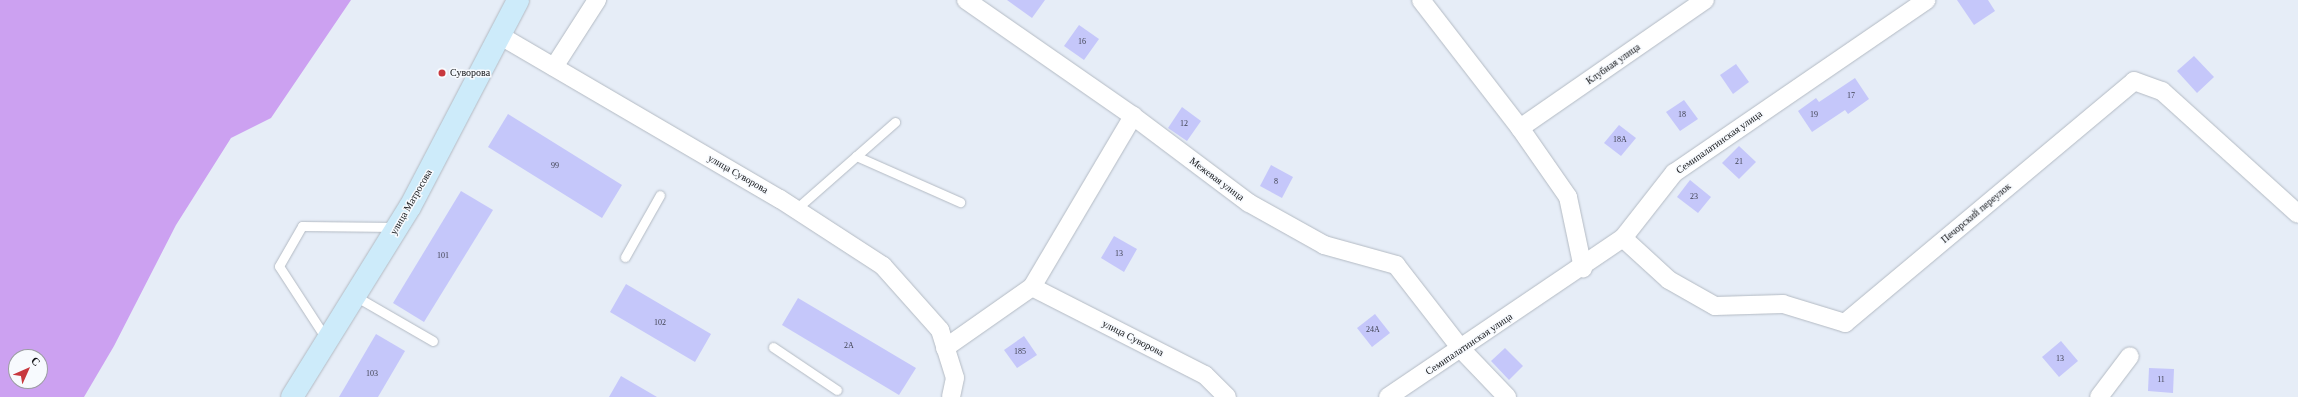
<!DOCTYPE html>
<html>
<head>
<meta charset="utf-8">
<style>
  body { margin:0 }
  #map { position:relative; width:2298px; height:397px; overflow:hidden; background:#e6edf7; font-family:"Times New Roman",serif }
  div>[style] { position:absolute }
  .forest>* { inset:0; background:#cca1f1 }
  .building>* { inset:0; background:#c5c7fa }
  .roads { filter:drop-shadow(0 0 1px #b3bac3) drop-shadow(0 0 1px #b3bac3) }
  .lane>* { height:9px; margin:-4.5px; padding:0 4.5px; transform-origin:4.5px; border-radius:4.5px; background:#fff }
  .street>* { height:18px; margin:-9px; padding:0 9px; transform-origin:9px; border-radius:9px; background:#fff }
  .secondary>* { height:22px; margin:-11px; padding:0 11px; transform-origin:11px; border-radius:11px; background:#cdebfa }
  .dots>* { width:11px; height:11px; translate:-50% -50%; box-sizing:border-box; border:2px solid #f7fafe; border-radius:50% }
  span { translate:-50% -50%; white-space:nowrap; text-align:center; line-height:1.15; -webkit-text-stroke:3px #f7fafe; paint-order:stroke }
  .number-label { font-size:8px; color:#3f4150 }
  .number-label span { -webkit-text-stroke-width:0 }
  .street-label { font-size:10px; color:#121417 }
  .poi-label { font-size:10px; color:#121417 }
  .left { translate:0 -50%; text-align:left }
  .north { position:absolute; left:8px; top:349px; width:40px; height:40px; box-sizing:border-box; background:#f7fafe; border:1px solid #9b9ea2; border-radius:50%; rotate:45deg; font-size:11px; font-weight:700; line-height:16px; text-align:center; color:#121417 }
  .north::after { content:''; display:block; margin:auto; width:14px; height:18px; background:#c8383e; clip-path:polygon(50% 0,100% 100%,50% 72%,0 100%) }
</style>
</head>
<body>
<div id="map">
  <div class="forest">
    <i style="clip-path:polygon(evenodd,0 0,351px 0,271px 118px,231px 138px,176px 225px,114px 346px,84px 397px,0 397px,0 0,16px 357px,40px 357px,40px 381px,16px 381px,16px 357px)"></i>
  </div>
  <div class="building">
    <i style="clip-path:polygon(1007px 0,1045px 0,1032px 18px)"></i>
    <i style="clip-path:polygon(1957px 0,1988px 0,1995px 11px,1974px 25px)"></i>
    <i style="clip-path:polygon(1079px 25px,1099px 39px,1084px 60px,1064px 46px)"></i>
    <i style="clip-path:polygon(2194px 56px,2214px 77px,2197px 93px,2177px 71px)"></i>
    <i style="clip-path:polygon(1736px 64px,1749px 82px,1733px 94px,1720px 75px)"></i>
    <i style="clip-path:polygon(1855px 78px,1869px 99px,1848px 114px,1845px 110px,1812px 132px,1798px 111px,1816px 98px,1819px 102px)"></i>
    <i style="clip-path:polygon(1684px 100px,1698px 119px,1680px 131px,1666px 112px)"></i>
    <i style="clip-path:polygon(1182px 107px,1201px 121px,1187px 141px,1168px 128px)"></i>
    <i style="clip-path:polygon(508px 114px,622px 185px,602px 218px,488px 147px)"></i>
    <i style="clip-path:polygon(1619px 125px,1636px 138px,1621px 156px,1604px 143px)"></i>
    <i style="clip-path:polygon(1739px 146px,1756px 162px,1739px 179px,1722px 163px)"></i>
    <i style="clip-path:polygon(1271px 165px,1293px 177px,1282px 198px,1260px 186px)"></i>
    <i style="clip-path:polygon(1690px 180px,1711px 197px,1698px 213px,1677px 197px)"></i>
    <i style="clip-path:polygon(461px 191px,493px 210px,424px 322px,393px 303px)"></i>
    <i style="clip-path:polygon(1114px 236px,1137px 249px,1124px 272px,1101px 258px)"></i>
    <i style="clip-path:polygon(626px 284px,711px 334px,695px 362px,610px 312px)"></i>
    <i style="clip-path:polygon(798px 298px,916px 368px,899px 395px,782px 325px)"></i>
    <i style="clip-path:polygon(1375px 314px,1390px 333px,1372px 347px,1357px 328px)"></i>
    <i style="clip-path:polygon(376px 334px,405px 351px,378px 397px,339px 397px)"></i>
    <i style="clip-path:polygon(1024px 336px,1037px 355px,1017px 368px,1004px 350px)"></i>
    <i style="clip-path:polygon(2061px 341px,2078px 361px,2059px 377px,2042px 357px)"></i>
    <i style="clip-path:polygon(1505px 348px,1523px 366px,1509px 380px,1491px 361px)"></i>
    <i style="clip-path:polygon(2149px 368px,2174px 369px,2173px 393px,2148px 391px)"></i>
    <i style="clip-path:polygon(621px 376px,657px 397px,609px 397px)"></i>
  </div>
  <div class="roads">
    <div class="lane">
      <i style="left:856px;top:156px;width:114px;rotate:23.9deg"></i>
      <i style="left:796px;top:209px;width:132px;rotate:-41.3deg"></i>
      <i style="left:625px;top:257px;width:71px;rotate:-60.6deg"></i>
      <i style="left:355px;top:296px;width:90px;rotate:30deg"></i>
      <i style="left:327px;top:340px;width:88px;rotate:-123deg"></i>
      <i style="left:279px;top:266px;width:46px;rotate:-60.1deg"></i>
      <i style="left:302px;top:226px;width:95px;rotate:0.6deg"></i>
      <i style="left:773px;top:347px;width:77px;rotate:33.9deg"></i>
    </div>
    <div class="street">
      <i style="left:966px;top:0;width:203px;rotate:34.8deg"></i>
      <i style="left:1133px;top:116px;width:145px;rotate:36.9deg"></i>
      <i style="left:1249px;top:203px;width:86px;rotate:29.2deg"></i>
      <i style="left:1324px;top:245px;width:75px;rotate:15.5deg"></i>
      <i style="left:1396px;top:265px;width:108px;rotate:52.2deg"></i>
      <i style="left:1462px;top:350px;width:65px;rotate:46.2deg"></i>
      <i style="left:1421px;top:0;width:162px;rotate:52.3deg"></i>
      <i style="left:1520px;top:128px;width:84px;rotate:55.2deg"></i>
      <i style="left:1568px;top:197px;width:73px;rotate:78.1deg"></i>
      <i style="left:499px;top:35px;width:325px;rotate:30.3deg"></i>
      <i style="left:780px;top:199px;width:123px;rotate:33deg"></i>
      <i style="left:883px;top:266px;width:86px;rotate:48.3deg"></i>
      <i style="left:940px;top:330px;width:50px;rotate:72.6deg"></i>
      <i style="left:955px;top:378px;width:19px;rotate:102deg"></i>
      <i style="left:554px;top:67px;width:80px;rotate:-57.3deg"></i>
      <i style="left:1520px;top:128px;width:225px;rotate:-34.7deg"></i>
      <i style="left:1623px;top:238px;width:62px;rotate:42.4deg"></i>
      <i style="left:1669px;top:280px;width:53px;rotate:29.5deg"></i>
      <i style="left:1715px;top:306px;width:68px;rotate:-1.7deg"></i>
      <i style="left:1783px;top:304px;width:65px;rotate:17deg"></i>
      <i style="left:1845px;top:323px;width:377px;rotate:-39.9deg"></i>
      <i style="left:2134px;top:81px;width:30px;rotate:20deg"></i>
      <i style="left:2162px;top:91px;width:183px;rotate:42.1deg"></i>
      <i style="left:1032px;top:287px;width:194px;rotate:27deg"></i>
      <i style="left:1205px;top:375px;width:31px;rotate:45deg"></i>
      <i style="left:945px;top:348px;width:106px;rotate:-35deg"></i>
      <i style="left:1032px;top:287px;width:199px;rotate:-59.4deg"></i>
      <i style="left:1388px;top:397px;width:284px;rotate:-34.1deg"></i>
      <i style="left:1623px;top:238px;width:83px;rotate:-51.9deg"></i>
      <i style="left:1674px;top:173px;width:306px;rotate:-34.4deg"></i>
      <i style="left:2099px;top:397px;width:51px;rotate:-52.9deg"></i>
    </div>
    <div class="secondary">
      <i style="left:292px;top:397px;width:224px;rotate:-58.2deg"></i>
      <i style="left:410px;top:207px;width:233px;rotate:-62.4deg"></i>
    </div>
  </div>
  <div class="dots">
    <i style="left:442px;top:73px;background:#c8383e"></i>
  </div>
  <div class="number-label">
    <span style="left:1082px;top:42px">16</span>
    <span style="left:1851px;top:96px">17</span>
    <span style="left:1682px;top:115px">18</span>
    <span style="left:1814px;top:115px">19</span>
    <span style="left:1184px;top:124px">12</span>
    <span style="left:1620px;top:140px">18А</span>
    <span style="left:1739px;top:162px">21</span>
    <span style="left:555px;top:166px">99</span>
    <span style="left:1276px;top:182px">8</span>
    <span style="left:1694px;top:197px">23</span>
    <span style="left:1119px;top:254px">13</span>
    <span style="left:443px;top:256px">101</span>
    <span style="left:660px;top:323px">102</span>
    <span style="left:1373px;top:330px">24А</span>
    <span style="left:849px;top:346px">2А</span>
    <span style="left:1020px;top:352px">185</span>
    <span style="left:2060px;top:359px">13</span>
    <span style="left:372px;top:374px">103</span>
    <span style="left:2161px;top:380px">11</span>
  </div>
  <div class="street-label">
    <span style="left:1613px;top:64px;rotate:-35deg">Клубная улица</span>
    <span style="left:1719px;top:142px;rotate:-35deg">Семипалатинская улица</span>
    <span style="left:738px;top:174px;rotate:30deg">улица Суворова</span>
    <span style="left:1217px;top:179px;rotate:37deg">Межевая улица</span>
    <span style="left:411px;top:202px;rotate:-60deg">улица Матросова</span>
    <span style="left:1976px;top:213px;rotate:-40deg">Печорский переулок</span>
    <span style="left:1133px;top:338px;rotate:27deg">улица Суворова</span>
    <span style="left:1469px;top:344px;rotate:-34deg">Семипалатинская улица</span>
  </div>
  <div class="poi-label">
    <span class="left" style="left:450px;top:73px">Суворова</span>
  </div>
  <div class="north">С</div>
</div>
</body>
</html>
